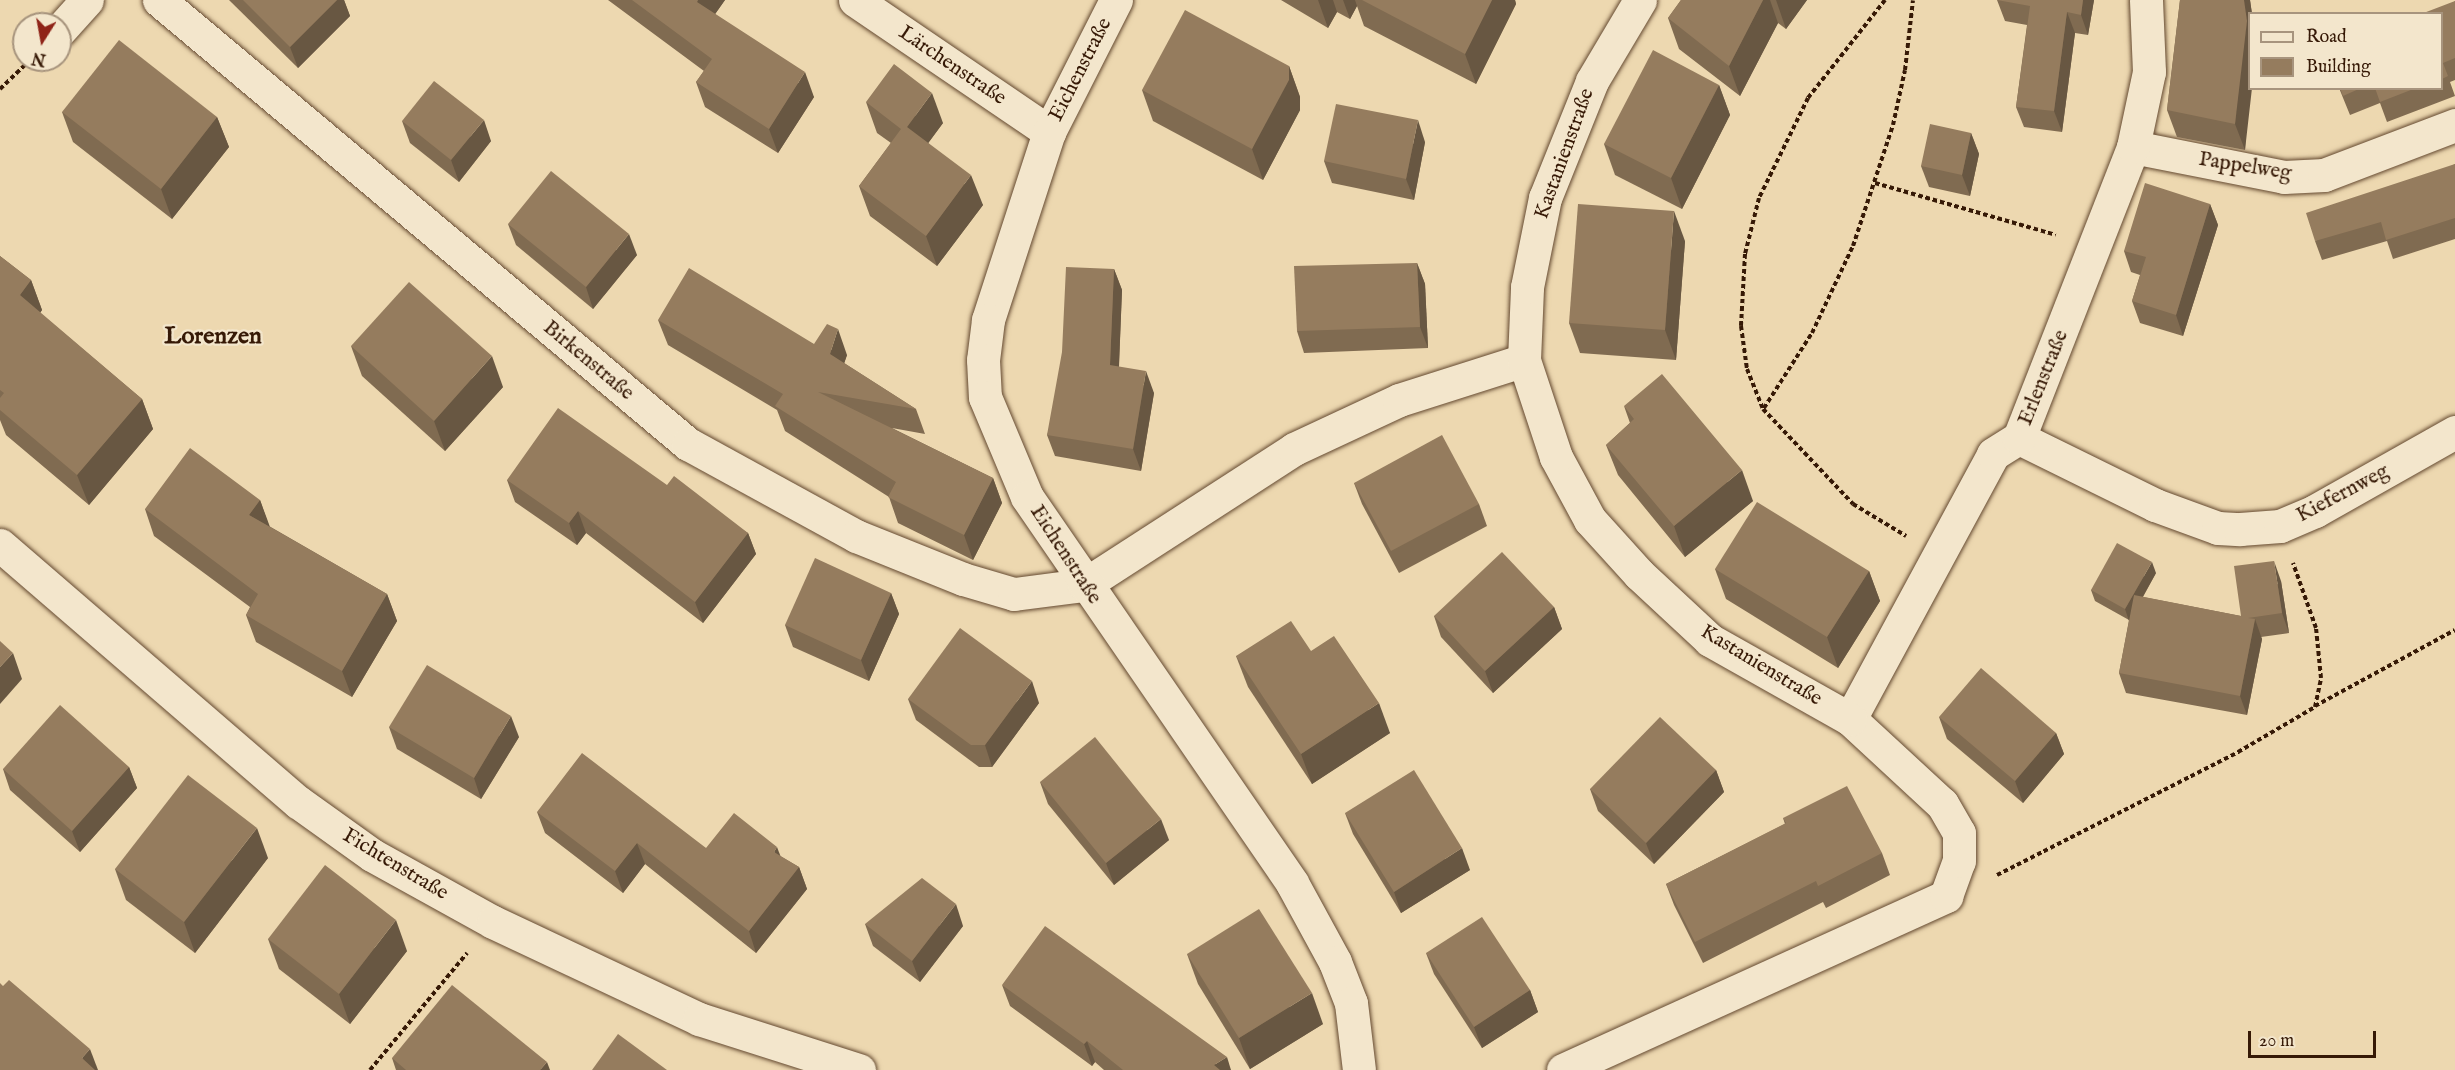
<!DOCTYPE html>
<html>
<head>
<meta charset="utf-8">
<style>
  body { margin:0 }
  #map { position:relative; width:2455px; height:1070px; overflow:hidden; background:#edd8b0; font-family:"IM FELL English",serif }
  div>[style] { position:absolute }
  .path>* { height:4px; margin-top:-2px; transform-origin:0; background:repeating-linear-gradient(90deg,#361906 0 4.5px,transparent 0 7.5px) }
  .roads { filter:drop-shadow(0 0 2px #644930) drop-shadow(0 0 2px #644930) }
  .street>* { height:33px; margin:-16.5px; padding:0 16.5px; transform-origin:16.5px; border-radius:16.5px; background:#f3e6cc }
  .wall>* { inset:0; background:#806b51 }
  .shaded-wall>* { inset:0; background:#685742 }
  .building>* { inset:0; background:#957c5e }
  span { translate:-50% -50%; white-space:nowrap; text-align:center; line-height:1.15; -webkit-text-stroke:4.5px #f3e6cc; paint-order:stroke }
  .street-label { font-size:21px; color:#361906 }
  .quarter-label { font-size:24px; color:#361906; font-weight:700 }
  .legend { position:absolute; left:2248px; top:12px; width:195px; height:78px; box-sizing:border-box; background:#f3e6cc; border:2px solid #a7947d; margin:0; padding:8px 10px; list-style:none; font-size:18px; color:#361906 }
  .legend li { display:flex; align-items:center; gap:12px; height:30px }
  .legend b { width:30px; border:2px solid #a7947d }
  .north { position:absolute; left:12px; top:12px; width:60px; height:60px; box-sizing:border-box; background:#f3e6cc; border:2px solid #a7947d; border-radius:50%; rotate:191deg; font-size:16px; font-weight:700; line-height:24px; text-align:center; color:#361906 }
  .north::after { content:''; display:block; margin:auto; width:21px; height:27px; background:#8f2418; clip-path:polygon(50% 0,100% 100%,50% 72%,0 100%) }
  .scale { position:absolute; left:2248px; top:1031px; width:128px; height:27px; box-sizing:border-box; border:3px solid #361906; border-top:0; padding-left:8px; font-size:18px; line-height:21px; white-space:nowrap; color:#361906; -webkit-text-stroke:4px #f3e6cc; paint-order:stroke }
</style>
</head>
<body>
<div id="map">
  <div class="path">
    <i style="left:1885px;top:0;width:125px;rotate:128.2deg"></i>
    <i style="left:1808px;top:98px;width:111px;rotate:116.1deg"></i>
    <i style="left:1759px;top:198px;width:58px;rotate:104deg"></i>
    <i style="left:1745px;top:254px;width:72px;rotate:93.2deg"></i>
    <i style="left:1741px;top:326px;width:43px;rotate:82.1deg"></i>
    <i style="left:1747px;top:369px;width:43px;rotate:68.2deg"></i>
    <i style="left:1763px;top:409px;width:131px;rotate:46.5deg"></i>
    <i style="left:1853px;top:504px;width:62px;rotate:31.1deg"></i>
    <i style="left:0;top:89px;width:42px;rotate:-44deg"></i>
    <i style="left:1875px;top:183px;width:188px;rotate:16deg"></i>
    <i style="left:1764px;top:408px;width:89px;rotate:-57.4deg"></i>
    <i style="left:1812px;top:333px;width:96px;rotate:-64.8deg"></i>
    <i style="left:1853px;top:246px;width:127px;rotate:-71.7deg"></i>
    <i style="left:1893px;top:125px;width:56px;rotate:-77.7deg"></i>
    <i style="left:1905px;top:70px;width:70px;rotate:-83.5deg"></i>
    <i style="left:2315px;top:706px;width:159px;rotate:-28.5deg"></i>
    <i style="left:1997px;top:875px;width:271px;rotate:-27deg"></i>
    <i style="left:2238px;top:752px;width:89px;rotate:-30.3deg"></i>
    <i style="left:2315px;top:707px;width:30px;rotate:-78deg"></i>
    <i style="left:2321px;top:678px;width:50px;rotate:-95.7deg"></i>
    <i style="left:2316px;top:628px;width:69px;rotate:-109.5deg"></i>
    <i style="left:370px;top:1070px;width:152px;rotate:-50.3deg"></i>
  </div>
  <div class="roads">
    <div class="street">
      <i style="left:159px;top:0;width:691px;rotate:40.01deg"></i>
      <i style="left:688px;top:444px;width:192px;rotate:28.7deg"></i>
      <i style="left:856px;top:536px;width:115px;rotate:21.9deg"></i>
      <i style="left:963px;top:579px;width:53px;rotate:16.4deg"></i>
      <i style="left:1014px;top:594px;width:71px;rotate:-7.3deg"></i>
      <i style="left:1084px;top:585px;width:250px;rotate:-32.9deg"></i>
      <i style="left:1294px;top:449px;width:116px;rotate:-25deg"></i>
      <i style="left:1399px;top:400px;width:131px;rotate:-17.7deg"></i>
      <i style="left:855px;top:0;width:235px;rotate:34.2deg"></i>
      <i style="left:1116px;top:0;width:148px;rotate:116.9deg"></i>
      <i style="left:1049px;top:132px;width:198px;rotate:108deg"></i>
      <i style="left:988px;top:320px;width:40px;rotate:97.1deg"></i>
      <i style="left:983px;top:360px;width:37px;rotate:87deg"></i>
      <i style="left:985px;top:397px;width:108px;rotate:67.2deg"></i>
      <i style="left:1027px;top:497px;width:468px;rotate:55.5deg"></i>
      <i style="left:1292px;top:883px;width:90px;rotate:61.4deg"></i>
      <i style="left:1335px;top:962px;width:44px;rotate:68.7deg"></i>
      <i style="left:1351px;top:1003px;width:67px;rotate:83.2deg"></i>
      <i style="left:60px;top:30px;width:40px;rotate:-48deg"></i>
      <i style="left:2133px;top:147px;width:154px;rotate:11.2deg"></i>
      <i style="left:2284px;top:177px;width:40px;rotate:-2.9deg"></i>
      <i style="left:2324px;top:175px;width:140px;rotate:-20.9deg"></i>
      <i style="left:2019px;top:438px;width:152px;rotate:26.2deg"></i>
      <i style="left:2155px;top:505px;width:67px;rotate:20.1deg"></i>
      <i style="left:2218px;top:528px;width:22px;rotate:3deg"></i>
      <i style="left:2240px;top:529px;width:40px;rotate:-4.3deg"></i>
      <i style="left:2280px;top:526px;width:38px;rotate:-23deg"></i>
      <i style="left:2315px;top:511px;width:161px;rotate:-29.4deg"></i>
      <i style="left:0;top:545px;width:394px;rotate:40.8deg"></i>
      <i style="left:298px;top:802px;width:91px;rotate:35.6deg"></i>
      <i style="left:372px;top:855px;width:138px;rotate:29deg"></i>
      <i style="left:493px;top:922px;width:228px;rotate:25.2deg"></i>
      <i style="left:699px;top:1019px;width:168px;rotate:17.7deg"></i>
      <i style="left:1850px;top:719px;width:301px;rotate:-61.6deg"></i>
      <i style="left:1993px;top:454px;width:31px;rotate:-32deg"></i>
      <i style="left:2019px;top:438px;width:313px;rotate:-68.6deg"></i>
      <i style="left:2133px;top:147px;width:77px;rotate:-78deg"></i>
      <i style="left:2149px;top:72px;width:72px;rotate:-92.4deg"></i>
      <i style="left:1563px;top:1070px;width:421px;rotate:-24.4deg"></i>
      <i style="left:1946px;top:896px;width:37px;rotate:-70deg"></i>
      <i style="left:1959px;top:861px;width:28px;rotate:-90deg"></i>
      <i style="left:1959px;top:833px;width:34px;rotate:-120deg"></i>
      <i style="left:1942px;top:804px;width:125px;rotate:-137.3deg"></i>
      <i style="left:1850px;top:719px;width:161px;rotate:-150.6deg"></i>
      <i style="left:1710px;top:640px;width:97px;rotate:-137.1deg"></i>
      <i style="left:1639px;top:574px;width:73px;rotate:-132.2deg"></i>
      <i style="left:1590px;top:520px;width:72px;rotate:-118.4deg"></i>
      <i style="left:1556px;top:457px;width:102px;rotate:-108.3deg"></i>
      <i style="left:1524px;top:360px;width:73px;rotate:-87.6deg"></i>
      <i style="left:1527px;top:287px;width:91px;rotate:-78.6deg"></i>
      <i style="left:1545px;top:198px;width:126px;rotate:-68.1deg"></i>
      <i style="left:1592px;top:81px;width:94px;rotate:-59.3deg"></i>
    </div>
  </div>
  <div class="wall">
    <i style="clip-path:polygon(229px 0,344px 0,350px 16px,298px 68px)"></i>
    <i style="clip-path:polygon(608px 0,725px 0,715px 14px,814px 97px,778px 153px,705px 107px,696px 82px,704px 71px)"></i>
    <i style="clip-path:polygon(1281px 0,1515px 0,1516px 4px,1476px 84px,1364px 26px,1357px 6px,1350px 19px,1337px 12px,1328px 28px)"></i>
    <i style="clip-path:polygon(1681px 0,1807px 0,1786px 29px,1778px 23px,1740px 96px,1679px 49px,1668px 18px)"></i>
    <i style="clip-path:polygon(1997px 0,2094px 0,2088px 35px,2075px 33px,2062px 132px,2024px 127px,2016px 107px,2027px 25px,2005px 21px)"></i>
    <i style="clip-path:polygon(2180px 0,2250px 0,2252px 14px,2245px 150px,2177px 137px,2167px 110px)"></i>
    <i style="clip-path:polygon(2455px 1px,2455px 80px,2450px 82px,2455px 96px,2387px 122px,2380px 103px,2350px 115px,2339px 88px,2442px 88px,2442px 14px)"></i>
    <i style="clip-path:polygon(1289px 66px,1300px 97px,1300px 110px,1263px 180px,1153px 121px,1142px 90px)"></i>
    <i style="clip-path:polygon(1719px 85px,1730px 115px,1682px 209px,1615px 175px,1604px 144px)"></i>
    <i style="clip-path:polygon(866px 102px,943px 123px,928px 143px,983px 205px,937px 266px,870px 216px,859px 186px,891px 143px,877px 133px)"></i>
    <i style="clip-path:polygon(62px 112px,217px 117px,229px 147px,172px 219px,73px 142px)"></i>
    <i style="clip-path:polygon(402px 121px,491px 141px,459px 182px,410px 143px)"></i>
    <i style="clip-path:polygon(1971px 133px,1979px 154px,1970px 196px,1929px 187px,1921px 166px)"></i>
    <i style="clip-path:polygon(1425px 142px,1414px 200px,1332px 183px,1324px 161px)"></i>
    <i style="clip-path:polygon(2455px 164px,2455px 239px,2393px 259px,2387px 241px,2322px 260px,2315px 241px)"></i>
    <i style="clip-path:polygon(2210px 204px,2218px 225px,2183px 336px,2140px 323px,2132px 301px,2140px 275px,2131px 272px,2124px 251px)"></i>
    <i style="clip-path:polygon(508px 224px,637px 255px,593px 309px,516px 245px)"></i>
    <i style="clip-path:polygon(1685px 241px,1676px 360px,1580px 353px,1569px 323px)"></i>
    <i style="clip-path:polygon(0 256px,31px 280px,42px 310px,40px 313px,142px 399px,153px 429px,89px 505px,6px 435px,0 420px)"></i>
    <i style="clip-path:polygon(1417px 263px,1425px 284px,1428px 348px,1304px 353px,1297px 331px)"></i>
    <i style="clip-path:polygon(1114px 269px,1122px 290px,1119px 367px,1154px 393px,1141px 471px,1055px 456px,1047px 435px)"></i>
    <i style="clip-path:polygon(658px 320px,814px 344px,847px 355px,844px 363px,916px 409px,925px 434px,892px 428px,993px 478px,1002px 503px,973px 560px,898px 523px,889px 497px,785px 431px,777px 410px,668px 345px)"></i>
    <i style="clip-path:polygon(351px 346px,503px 387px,445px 451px,362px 376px)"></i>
    <i style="clip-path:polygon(1624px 406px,1753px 501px,1685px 557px,1618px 475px,1606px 445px,1630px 423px)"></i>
    <i style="clip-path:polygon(507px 480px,667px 485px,748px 533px,756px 554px,703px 623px,586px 533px,577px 545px,515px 502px)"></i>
    <i style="clip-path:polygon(1354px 483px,1479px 504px,1487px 526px,1399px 573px,1362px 504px)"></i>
    <i style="clip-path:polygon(260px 500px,269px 526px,387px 594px,397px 621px,352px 697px,256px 642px,246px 615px,250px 607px,154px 536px,145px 509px)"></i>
    <i style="clip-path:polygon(1715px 569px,1869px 571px,1880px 601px,1838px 668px,1726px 599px)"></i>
    <i style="clip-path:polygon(2156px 573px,2143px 597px,2241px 616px,2281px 581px,2289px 633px,2261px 637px,2262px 639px,2247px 715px,2126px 693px,2119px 673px,2129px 620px,2095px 601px,2091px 590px)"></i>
    <i style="clip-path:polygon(891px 593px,899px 614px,869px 681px,793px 647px,785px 625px)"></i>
    <i style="clip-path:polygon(1554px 607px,1562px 629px,1493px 693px,1441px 637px,1434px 616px)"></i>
    <i style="clip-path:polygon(1311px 651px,1390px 733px,1312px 784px,1248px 687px,1236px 656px)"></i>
    <i style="clip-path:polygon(908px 699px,1039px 703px,992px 767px,979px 767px,916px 720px)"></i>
    <i style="clip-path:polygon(1939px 717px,2056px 733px,2064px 754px,2023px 803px,1947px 739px)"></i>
    <i style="clip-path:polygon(389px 727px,519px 737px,481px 799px,397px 749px)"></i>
    <i style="clip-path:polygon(129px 767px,137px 788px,80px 852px,10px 790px,3px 769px)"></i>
    <i style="clip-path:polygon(1716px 770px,1724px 792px,1654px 864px,1598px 811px,1590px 789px)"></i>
    <i style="clip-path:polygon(1040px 782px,1169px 840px,1114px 885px,1048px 804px)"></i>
    <i style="clip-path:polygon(537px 812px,706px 848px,780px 856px,799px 867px,807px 889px,756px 953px,645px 864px,623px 893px,545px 833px)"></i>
    <i style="clip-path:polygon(1345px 813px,1470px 870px,1401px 913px,1353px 834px)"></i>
    <i style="clip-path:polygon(1783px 818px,1882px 853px,1890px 875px,1826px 908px,1823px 902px,1703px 963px,1674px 905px,1666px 884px,1785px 824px)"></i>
    <i style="clip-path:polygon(268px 858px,195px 953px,126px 900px,115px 869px)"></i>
    <i style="clip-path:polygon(865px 924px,963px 926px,920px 982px,873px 946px)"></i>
    <i style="clip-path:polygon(268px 939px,407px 951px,350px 1024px,279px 969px)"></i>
    <i style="clip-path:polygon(1426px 953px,1530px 990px,1538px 1012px,1482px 1048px,1434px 974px)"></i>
    <i style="clip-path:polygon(1187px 954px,1323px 1024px,1250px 1069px,1198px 984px)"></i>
    <i style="clip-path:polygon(1002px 985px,1231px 1070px,1104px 1070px,1095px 1062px,1092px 1066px,1010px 1006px)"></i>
    <i style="clip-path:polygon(392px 1058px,550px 1070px,396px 1070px)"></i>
  </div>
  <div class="shaded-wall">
    <i style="clip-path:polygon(337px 0,344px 0,350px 16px,298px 68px,290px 47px)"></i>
    <i style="clip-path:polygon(698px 0,725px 0,706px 27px,697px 2px)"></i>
    <i style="clip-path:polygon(1318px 0,1333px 0,1337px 12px,1328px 28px)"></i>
    <i style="clip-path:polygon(1343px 0,1355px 0,1357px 6px,1350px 19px)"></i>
    <i style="clip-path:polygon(1492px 0,1515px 0,1516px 4px,1476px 84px,1465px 54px)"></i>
    <i style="clip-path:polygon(1763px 0,1770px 0,1778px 23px,1740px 96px,1729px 66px)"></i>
    <i style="clip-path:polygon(1776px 0,1807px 0,1786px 29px)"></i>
    <i style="clip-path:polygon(2083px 0,2094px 0,2088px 35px,2081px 15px)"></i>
    <i style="clip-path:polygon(2244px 0,2250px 0,2252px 14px,2250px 14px,2250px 88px,2252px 88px,2245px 150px,2235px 124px)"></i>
    <i style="clip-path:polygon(2067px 12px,2075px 33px,2062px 132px,2054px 111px)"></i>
    <i style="clip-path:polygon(1289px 66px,1300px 97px,1300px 110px,1263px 180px,1252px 149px)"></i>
    <i style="clip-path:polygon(805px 72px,814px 97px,778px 153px,769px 129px)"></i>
    <i style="clip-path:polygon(1719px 85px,1730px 115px,1682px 209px,1671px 178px)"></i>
    <i style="clip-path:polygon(932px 93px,943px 123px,918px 157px,907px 127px)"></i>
    <i style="clip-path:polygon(217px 117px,229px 147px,172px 219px,161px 189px)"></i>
    <i style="clip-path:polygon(484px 120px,491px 141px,459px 182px,451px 160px)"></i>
    <i style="clip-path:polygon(1418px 120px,1425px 142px,1414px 200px,1406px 179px)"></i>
    <i style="clip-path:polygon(1971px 133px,1979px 154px,1970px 196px,1962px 175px)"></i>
    <i style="clip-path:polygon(971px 175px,983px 205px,937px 266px,926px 236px)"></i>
    <i style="clip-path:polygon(2210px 204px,2218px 225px,2183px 336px,2176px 315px)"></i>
    <i style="clip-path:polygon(1674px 211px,1685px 241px,1676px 360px,1665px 330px)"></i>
    <i style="clip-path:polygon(629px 234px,637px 255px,593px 309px,586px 287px)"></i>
    <i style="clip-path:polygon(1417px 263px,1425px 284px,1428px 348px,1420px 327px)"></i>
    <i style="clip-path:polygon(1114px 269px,1122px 290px,1118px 387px,1110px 365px)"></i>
    <i style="clip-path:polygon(31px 280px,42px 310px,31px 326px,20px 295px)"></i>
    <i style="clip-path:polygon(838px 329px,847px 355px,839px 379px,830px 354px)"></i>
    <i style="clip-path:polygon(492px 356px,503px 387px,445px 451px,434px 421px)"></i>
    <i style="clip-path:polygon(1146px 371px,1154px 393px,1141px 471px,1133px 449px)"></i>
    <i style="clip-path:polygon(142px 399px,153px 429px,89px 505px,77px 475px)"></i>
    <i style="clip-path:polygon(1742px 470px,1753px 501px,1685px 557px,1674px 526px)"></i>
    <i style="clip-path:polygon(993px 478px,1002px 503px,973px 560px,964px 535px)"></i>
    <i style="clip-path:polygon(260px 500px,270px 527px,249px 515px)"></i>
    <i style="clip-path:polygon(578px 511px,586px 533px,577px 545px,569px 523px)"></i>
    <i style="clip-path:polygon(748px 533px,756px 554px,703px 623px,695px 602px)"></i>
    <i style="clip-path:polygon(2274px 561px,2281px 581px,2289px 633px,2282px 613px)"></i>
    <i style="clip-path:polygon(2152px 562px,2156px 573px,2129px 621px,2125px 609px)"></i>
    <i style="clip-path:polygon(1869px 571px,1880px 601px,1838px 668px,1827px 637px)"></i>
    <i style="clip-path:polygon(891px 593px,899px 614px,869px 681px,861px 660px)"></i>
    <i style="clip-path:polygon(387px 594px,397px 621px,352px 697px,342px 671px)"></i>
    <i style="clip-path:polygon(1554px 607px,1562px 629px,1493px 693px,1485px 671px)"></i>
    <i style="clip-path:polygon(2255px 619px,2262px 639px,2247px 715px,2240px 696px)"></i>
    <i style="clip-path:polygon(13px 653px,22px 679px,0 704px,0 667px)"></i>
    <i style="clip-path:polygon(1032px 681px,1039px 703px,992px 767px,985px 745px)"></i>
    <i style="clip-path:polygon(1379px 703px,1390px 733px,1312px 784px,1301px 754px)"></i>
    <i style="clip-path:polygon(511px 716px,519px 737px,481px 799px,474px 778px)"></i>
    <i style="clip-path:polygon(2056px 733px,2064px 754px,2023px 803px,2015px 781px)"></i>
    <i style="clip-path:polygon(129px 767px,137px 788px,80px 852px,72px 831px)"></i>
    <i style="clip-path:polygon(1716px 770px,1724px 792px,1654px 864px,1646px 843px)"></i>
    <i style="clip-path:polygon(1161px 819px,1169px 840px,1114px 885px,1106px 863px)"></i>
    <i style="clip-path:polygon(257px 828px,268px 858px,195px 953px,184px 922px)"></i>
    <i style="clip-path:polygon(637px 843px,645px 864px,623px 893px,615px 871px)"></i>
    <i style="clip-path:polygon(777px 847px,785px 868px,774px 852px)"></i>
    <i style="clip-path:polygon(1462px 848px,1470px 870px,1401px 913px,1394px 892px)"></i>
    <i style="clip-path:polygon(799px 867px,807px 889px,756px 953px,749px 931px)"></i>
    <i style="clip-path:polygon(956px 904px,963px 926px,920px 982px,912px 961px)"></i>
    <i style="clip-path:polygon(396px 920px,407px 951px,350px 1024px,339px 994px)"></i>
    <i style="clip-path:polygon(1530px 990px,1538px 1012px,1482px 1048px,1474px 1027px)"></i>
    <i style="clip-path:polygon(1312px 993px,1323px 1024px,1250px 1069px,1239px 1038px)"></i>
    <i style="clip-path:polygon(1087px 1041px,1095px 1062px,1092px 1066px,1084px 1044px)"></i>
    <i style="clip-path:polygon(90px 1049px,98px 1070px,87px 1070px,82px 1058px)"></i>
    <i style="clip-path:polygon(1227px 1057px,1231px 1070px,1216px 1070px,1214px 1065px)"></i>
    <i style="clip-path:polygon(547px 1062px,550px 1070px,540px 1070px)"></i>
  </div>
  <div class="building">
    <i style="clip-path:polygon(243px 0,337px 0,290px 47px)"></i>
    <i style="clip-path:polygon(632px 0,698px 0,697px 2px,805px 72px,769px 129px,696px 82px,712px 59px)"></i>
    <i style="clip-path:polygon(1362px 0,1492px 0,1465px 54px)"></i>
    <i style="clip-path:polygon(1681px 0,1763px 0,1729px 66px,1668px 18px)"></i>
    <i style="clip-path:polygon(1997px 0,2083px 0,2081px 15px,2067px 12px,2054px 111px,2016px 107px,2030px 6px)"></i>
    <i style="clip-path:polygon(2180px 0,2244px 0,2247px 21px,2235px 124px,2167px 110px)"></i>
    <i style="clip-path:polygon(2455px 1px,2455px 58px,2443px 63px,2448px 76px,2442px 79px,2442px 14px,2421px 14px)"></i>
    <i style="clip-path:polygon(1185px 10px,1289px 66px,1289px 80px,1252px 149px,1142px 90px)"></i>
    <i style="clip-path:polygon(119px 40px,217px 117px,161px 189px,62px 112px)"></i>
    <i style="clip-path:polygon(1653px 50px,1719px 85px,1671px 178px,1604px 144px)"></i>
    <i style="clip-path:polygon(894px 64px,932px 93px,907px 127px,971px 175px,926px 236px,859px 186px,901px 129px,866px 102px)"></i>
    <i style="clip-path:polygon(434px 81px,484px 120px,451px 160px,402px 121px)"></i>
    <i style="clip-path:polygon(2340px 88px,2361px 88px,2343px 96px)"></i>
    <i style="clip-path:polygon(2375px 88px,2416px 88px,2380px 102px)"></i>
    <i style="clip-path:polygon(1336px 104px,1418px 120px,1406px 179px,1324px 161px)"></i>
    <i style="clip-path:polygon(1930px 124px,1971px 133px,1962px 175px,1921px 166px)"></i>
    <i style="clip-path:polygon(2455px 164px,2455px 218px,2386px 240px,2381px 222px,2315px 241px,2306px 213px)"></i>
    <i style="clip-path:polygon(551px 171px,629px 234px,586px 287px,508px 224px)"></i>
    <i style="clip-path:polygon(2145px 183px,2210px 204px,2176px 315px,2132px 301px,2146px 257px,2124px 251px)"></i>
    <i style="clip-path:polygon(1578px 204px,1674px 211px,1665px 330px,1569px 323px)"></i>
    <i style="clip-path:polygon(0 256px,31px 280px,20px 295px,142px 399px,77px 475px,0 410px,0 398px,4px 393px,0 390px)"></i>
    <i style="clip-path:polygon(1417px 263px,1420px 327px,1297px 331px,1294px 266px)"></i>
    <i style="clip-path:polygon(1066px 267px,1114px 269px,1110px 365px,1146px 371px,1133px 449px,1047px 435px,1062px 352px)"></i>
    <i style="clip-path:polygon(689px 268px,814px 344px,827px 324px,838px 329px,830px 354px,916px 409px,818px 392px,993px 478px,964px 535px,888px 497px,896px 482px,775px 406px,783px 394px,658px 320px)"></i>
    <i style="clip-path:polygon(409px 282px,492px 356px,434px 421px,351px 346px)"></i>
    <i style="clip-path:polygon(1662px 374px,1742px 470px,1674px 526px,1606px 445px,1634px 419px,1624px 406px)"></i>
    <i style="clip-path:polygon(558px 408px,667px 485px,674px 476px,748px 533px,695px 602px,578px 511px,569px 523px,507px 480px)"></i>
    <i style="clip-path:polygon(1442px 435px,1479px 504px,1391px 551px,1354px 483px)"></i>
    <i style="clip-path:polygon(190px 448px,260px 500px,249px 515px,387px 594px,342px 671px,246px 615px,258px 594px,145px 509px)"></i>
    <i style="clip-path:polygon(1757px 502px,1869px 571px,1827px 637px,1715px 569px)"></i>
    <i style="clip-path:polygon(2117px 543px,2152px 562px,2125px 609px,2091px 590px)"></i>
    <i style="clip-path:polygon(1502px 552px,1554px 607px,1485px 671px,1434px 616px)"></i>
    <i style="clip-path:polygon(815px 558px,891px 593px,861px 660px,785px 625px)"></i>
    <i style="clip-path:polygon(2274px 561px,2282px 613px,2248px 618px,2255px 619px,2240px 696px,2119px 673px,2134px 595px,2241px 616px,2234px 566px)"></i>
    <i style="clip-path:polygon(1291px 621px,1311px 651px,1334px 636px,1379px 703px,1301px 754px,1236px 656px)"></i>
    <i style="clip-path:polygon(960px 628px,1032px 681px,985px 745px,971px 745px,908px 699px)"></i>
    <i style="clip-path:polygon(0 641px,13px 653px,0 667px)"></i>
    <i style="clip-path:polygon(427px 665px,511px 716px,474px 778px,389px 727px)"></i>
    <i style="clip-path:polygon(1981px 668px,2056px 733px,2015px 781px,1939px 717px)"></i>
    <i style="clip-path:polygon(60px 705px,129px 767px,72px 831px,3px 769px)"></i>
    <i style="clip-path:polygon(1660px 717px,1716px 770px,1646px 843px,1590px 789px)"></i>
    <i style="clip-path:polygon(1095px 737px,1161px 819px,1106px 863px,1040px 782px)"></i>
    <i style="clip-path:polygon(582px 753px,706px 848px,734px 813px,777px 847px,774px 852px,799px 867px,749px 931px,637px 843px,615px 871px,537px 812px)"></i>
    <i style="clip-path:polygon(1414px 770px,1462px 848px,1394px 892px,1345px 813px)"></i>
    <i style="clip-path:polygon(188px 775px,257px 828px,184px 922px,115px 869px)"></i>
    <i style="clip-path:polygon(1847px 786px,1882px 853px,1818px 886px,1816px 881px,1695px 942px,1666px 884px,1786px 823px,1783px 818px)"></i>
    <i style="clip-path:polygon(325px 865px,396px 920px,339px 994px,268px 939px)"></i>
    <i style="clip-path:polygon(922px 878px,956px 904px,912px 961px,865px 924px)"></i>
    <i style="clip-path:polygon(1259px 909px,1312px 993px,1239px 1038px,1187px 954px)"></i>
    <i style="clip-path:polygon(1482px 917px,1530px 990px,1474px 1027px,1426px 953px)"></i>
    <i style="clip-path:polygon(1045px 926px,1227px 1057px,1214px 1065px,1220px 1070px,1123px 1070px,1087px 1041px,1084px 1044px,1002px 985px)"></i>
    <i style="clip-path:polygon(9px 980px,90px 1049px,82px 1058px,95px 1070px,0 1070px,0 983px,3px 986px)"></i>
    <i style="clip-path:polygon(452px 985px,547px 1062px,540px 1070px,406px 1070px,392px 1058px)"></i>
    <i style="clip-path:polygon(618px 1034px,667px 1070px,592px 1070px)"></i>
  </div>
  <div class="street-label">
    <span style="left:952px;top:66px;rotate:34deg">Lärchenstraße</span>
    <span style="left:1081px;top:70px;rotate:-63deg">Eichenstraße</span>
    <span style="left:1565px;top:154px;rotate:-70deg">Kastanienstraße</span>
    <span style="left:2245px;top:167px;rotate:9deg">Pappelweg</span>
    <span style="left:588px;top:361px;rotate:40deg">Birkenstraße</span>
    <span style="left:2044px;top:378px;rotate:-68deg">Erlenstraße</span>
    <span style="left:2343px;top:494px;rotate:-28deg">Kiefernweg</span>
    <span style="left:1065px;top:555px;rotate:57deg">Eichenstraße</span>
    <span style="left:1761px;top:666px;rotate:31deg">Kastanienstraße</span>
    <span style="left:395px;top:865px;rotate:31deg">Fichtenstraße</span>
  </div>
  <div class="quarter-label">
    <span style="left:213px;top:337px">Lorenzen</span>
  </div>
  <ul class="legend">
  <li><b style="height:8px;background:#f3e6cc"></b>Road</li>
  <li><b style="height:16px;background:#957c5e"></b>Building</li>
  </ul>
  <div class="north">N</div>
  <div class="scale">20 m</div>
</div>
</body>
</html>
